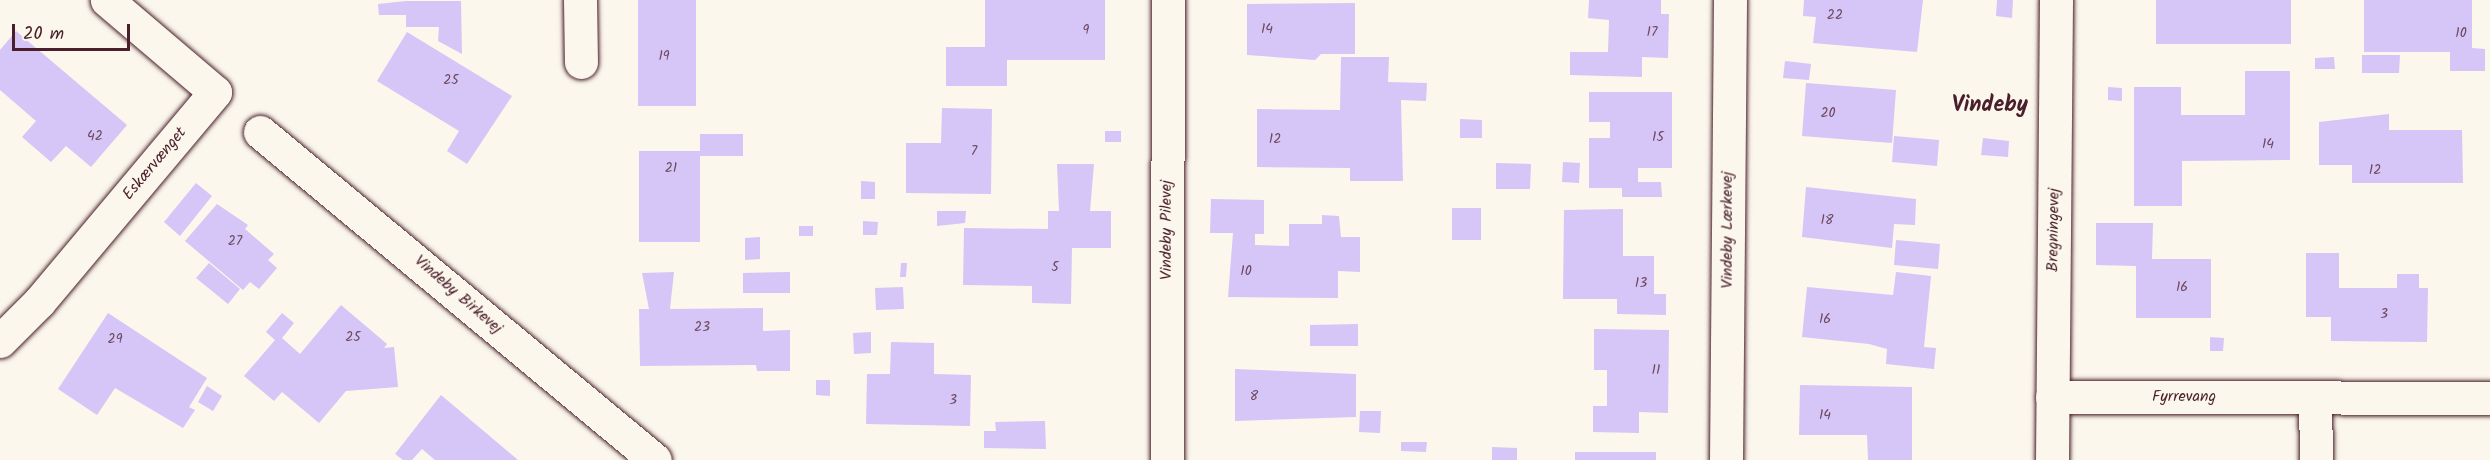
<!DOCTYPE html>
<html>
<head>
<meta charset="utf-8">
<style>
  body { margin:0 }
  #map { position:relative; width:2490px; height:460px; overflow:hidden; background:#fbf7ec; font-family:Kalam,sans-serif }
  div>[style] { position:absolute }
  .building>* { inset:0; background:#d6c5f7 }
  .roads { filter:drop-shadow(0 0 2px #4a1f2b) drop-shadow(0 0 2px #4a1f2b) }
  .minor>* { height:33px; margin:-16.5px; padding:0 16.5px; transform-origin:16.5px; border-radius:16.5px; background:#fbf7ec }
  span { translate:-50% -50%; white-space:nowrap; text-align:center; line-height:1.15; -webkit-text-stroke:5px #fbf7ec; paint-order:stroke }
  .number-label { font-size:14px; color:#6d485e }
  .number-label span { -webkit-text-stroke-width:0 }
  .street-label { font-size:16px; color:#4a1f2b }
  .district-label { font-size:22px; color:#4a1f2b; font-weight:700 }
  .scale { position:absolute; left:12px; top:24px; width:118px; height:27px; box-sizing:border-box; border:3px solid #4a1f2b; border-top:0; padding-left:8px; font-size:18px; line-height:21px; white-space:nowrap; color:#4a1f2b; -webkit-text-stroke:4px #fbf7ec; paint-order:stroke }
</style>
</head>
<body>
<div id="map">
  <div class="building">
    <i style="clip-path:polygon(638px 0,696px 0,696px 106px,638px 106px)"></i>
    <i style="clip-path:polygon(985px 0,1105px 0,1105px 60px,1007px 60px,1007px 86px,946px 86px,946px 47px,985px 47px)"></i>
    <i style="clip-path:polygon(1589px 0,1661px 0,1661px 14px,1669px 14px,1668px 58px,1642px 57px,1642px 77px,1570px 75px,1570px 52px,1608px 52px,1609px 20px,1588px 18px)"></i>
    <i style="clip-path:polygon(1804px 0,1923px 0,1917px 52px,1813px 43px,1816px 17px,1803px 16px)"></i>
    <i style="clip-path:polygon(1997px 0,2013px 0,2012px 18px,1996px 16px)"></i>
    <i style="clip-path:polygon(2156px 0,2291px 0,2291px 44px,2156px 44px)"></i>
    <i style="clip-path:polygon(2364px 0,2472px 0,2472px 48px,2485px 49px,2485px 71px,2450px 71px,2450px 52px,2364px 52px)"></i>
    <i style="clip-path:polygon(406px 1px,461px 1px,462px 54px,438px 41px,439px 27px,406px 27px,406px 15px,379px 15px,378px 4px)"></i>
    <i style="clip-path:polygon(1355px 3px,1355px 54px,1321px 54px,1315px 60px,1247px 55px,1247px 4px)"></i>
    <i style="clip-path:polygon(16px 31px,127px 125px,91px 167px,66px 146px,51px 162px,22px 137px,36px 121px,0 90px,0 50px)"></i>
    <i style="clip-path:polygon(407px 32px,512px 96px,467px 164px,447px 151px,459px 131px,377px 81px)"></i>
    <i style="clip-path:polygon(2362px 55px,2400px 55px,2399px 73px,2362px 73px)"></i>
    <i style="clip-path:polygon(1341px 57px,1389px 57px,1388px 82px,1427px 83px,1426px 101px,1401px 100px,1403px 181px,1350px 181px,1350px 168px,1257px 167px,1257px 109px,1340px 110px)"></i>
    <i style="clip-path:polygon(2334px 57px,2335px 69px,2315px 69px,2315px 58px)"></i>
    <i style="clip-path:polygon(1785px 61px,1811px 64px,1809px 80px,1783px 78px)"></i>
    <i style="clip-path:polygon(2245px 71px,2290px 71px,2290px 160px,2182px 161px,2182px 206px,2134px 206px,2134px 87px,2181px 87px,2181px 115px,2245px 115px)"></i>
    <i style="clip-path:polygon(1806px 83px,1896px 90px,1892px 143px,1802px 136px)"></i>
    <i style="clip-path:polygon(2108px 87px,2122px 88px,2122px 101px,2108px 100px)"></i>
    <i style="clip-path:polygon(1589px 92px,1672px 92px,1672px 168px,1638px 168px,1638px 182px,1661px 182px,1662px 197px,1622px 197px,1622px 188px,1589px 188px,1589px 138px,1610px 138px,1610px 122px,1589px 122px)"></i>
    <i style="clip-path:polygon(942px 108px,992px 109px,991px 194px,906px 193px,906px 143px,941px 143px)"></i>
    <i style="clip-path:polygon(2389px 114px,2389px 130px,2462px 130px,2463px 183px,2352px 183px,2352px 165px,2319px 165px,2319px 122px)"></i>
    <i style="clip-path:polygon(1460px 119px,1482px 120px,1482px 138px,1460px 138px)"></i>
    <i style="clip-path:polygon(1105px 131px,1121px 131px,1121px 142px,1105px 142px)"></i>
    <i style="clip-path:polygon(700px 134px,743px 134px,743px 156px,700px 156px,700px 242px,639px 242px,639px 151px,700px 151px)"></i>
    <i style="clip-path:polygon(1894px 136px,1939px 140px,1937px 166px,1892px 162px)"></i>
    <i style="clip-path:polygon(1983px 138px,2009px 141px,2008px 157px,1981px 155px)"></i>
    <i style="clip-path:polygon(1563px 162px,1580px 163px,1579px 183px,1562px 182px)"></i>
    <i style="clip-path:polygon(1496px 163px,1531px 164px,1530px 189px,1496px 189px)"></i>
    <i style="clip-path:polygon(1057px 164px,1094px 164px,1090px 211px,1111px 211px,1111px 248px,1072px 248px,1071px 304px,1032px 303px,1032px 286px,963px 285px,964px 228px,1048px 229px,1048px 211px,1059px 211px)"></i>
    <i style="clip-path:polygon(861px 181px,875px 182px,875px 199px,861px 199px)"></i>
    <i style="clip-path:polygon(196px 183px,212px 196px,180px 236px,164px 222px)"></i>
    <i style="clip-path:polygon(1806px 187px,1916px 199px,1915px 225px,1894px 224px,1892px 248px,1802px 237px)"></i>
    <i style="clip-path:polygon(1211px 199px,1264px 200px,1264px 234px,1255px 234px,1255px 245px,1289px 246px,1289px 224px,1322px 224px,1322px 215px,1339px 216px,1341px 237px,1360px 237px,1360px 272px,1338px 271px,1338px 298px,1228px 297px,1233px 233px,1210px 233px)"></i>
    <i style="clip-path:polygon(217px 204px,248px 225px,245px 229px,274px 254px,268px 260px,277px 268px,259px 289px,250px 282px,243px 290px,185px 241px)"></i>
    <i style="clip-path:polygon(1452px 208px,1481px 208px,1481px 240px,1452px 240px)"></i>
    <i style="clip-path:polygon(1623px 209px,1623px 256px,1654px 256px,1654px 294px,1666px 294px,1666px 315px,1617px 314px,1617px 299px,1563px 299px,1564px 210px)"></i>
    <i style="clip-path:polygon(937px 211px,966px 211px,965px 223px,937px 226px)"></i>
    <i style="clip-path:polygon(863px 221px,878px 222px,877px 235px,863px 235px)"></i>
    <i style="clip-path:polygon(2096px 223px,2153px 223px,2152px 259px,2211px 259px,2211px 318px,2136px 318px,2136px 266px,2096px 265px)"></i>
    <i style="clip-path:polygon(799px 226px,813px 226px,813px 236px,799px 236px)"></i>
    <i style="clip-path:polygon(760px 237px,760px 259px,745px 260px,745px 238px)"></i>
    <i style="clip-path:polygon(1896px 240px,1940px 244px,1938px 269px,1894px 265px)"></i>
    <i style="clip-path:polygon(2306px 253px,2339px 253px,2339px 288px,2397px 288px,2397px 274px,2419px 274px,2419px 288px,2428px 288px,2427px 342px,2331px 341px,2331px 317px,2306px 317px)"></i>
    <i style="clip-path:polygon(209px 263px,240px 289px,228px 304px,196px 278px)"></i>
    <i style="clip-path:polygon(901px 263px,907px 263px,906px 277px,900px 277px)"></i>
    <i style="clip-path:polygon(674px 272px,670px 309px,763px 308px,763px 331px,790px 330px,790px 371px,757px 371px,756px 365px,640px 366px,639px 309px,649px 309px,642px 273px)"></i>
    <i style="clip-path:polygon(790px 272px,790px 293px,743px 293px,743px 273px)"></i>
    <i style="clip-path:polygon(1896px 272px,1931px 276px,1924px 347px,1936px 348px,1934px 369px,1886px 364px,1887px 349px,1869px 344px,1802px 337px,1807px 287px,1893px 295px)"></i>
    <i style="clip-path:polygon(903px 287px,904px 309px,876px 310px,875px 288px)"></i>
    <i style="clip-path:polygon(341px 305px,387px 344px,384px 348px,394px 347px,398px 387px,346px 391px,319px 423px,282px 392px,274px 401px,244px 376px,275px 340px,266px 332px,282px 313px,294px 323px,282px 338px,300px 354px)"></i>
    <i style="clip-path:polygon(108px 313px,207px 378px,189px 407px,195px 410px,183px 428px,115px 388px,97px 415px,58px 389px)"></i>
    <i style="clip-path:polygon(1358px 324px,1358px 346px,1310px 346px,1310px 325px)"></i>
    <i style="clip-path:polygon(1594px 329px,1669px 330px,1668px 413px,1639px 412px,1639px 433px,1593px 432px,1593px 406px,1607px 406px,1607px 370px,1594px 370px)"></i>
    <i style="clip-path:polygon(871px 332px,871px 353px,854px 354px,853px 333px)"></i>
    <i style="clip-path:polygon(2210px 337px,2224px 338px,2223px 351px,2210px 351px)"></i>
    <i style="clip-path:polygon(891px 342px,934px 343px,934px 374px,971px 375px,970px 426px,866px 424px,867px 374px,890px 374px)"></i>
    <i style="clip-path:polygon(1235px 369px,1356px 374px,1356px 417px,1235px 421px)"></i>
    <i style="clip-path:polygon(816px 380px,830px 380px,830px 396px,816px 395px)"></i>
    <i style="clip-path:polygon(1800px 385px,1912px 387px,1912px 460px,1868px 460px,1867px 435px,1799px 435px)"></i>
    <i style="clip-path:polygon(207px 386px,222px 396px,213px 411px,198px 402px)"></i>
    <i style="clip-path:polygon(441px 395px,518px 460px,435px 460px,422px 449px,412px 460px,403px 460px,395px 454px)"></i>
    <i style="clip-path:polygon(1360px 411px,1381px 411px,1380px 433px,1359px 432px)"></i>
    <i style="clip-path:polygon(1045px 421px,1046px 449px,984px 448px,984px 431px,996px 431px,995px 422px)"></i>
    <i style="clip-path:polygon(1401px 442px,1427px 442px,1426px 452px,1401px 451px)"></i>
    <i style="clip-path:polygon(1492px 447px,1517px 448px,1517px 460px,1492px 460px)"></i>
    <i style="clip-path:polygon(1575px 452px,1656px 452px,1656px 460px,1575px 460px)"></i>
  </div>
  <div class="roads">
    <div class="minor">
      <i style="left:580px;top:0;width:62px;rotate:89.1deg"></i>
      <i style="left:260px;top:132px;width:513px;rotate:39.71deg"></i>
      <i style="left:0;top:341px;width:55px;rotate:-45deg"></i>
      <i style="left:39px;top:302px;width:274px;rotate:-50deg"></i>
      <i style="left:215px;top:92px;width:142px;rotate:-139.6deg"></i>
      <i style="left:2052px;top:397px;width:438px;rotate:0.1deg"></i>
      <i style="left:2315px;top:397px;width:63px;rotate:89.1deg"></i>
      <i style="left:1167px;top:460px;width:460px;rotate:-89.9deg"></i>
      <i style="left:1726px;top:460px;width:460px;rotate:-89.5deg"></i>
      <i style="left:2052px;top:460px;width:460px;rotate:-89.5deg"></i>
    </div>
  </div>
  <div class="number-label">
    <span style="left:1835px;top:15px">22</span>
    <span style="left:1267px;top:29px">14</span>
    <span style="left:1086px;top:30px">9</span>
    <span style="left:1652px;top:32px">17</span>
    <span style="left:2461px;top:33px">10</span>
    <span style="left:664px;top:56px">19</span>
    <span style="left:451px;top:80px">25</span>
    <span style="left:1828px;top:113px">20</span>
    <span style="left:95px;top:136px">42</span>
    <span style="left:1658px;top:137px">15</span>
    <span style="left:1275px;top:139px">12</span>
    <span style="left:2268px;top:144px">14</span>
    <span style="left:974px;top:151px">7</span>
    <span style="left:671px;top:168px">21</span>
    <span style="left:2375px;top:170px">12</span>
    <span style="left:1827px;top:220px">18</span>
    <span style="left:235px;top:241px">27</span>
    <span style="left:1055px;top:267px">5</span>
    <span style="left:1246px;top:271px">10</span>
    <span style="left:1641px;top:283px">13</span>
    <span style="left:2182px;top:287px">16</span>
    <span style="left:2384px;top:314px">3</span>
    <span style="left:1825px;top:319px">16</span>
    <span style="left:702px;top:327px">23</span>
    <span style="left:353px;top:337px">25</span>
    <span style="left:115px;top:339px">29</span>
    <span style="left:1656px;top:370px">11</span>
    <span style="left:1254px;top:396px">8</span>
    <span style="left:953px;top:400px">3</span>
    <span style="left:1825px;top:415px">14</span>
  </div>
  <div class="street-label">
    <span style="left:155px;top:164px;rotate:-50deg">Eskærvænget</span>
    <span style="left:1167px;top:230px;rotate:-90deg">Vindeby Pilevej</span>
    <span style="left:1728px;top:230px;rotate:-90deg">Vindeby Lærkevej</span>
    <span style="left:2054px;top:230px;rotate:-89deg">Bregningevej</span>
    <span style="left:458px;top:295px;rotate:41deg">Vindeby Birkevej</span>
    <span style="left:2184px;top:397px">Fyrrevang</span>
  </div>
  <div class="district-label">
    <span style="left:1990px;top:106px">Vindeby</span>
  </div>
  <div class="scale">20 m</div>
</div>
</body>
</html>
